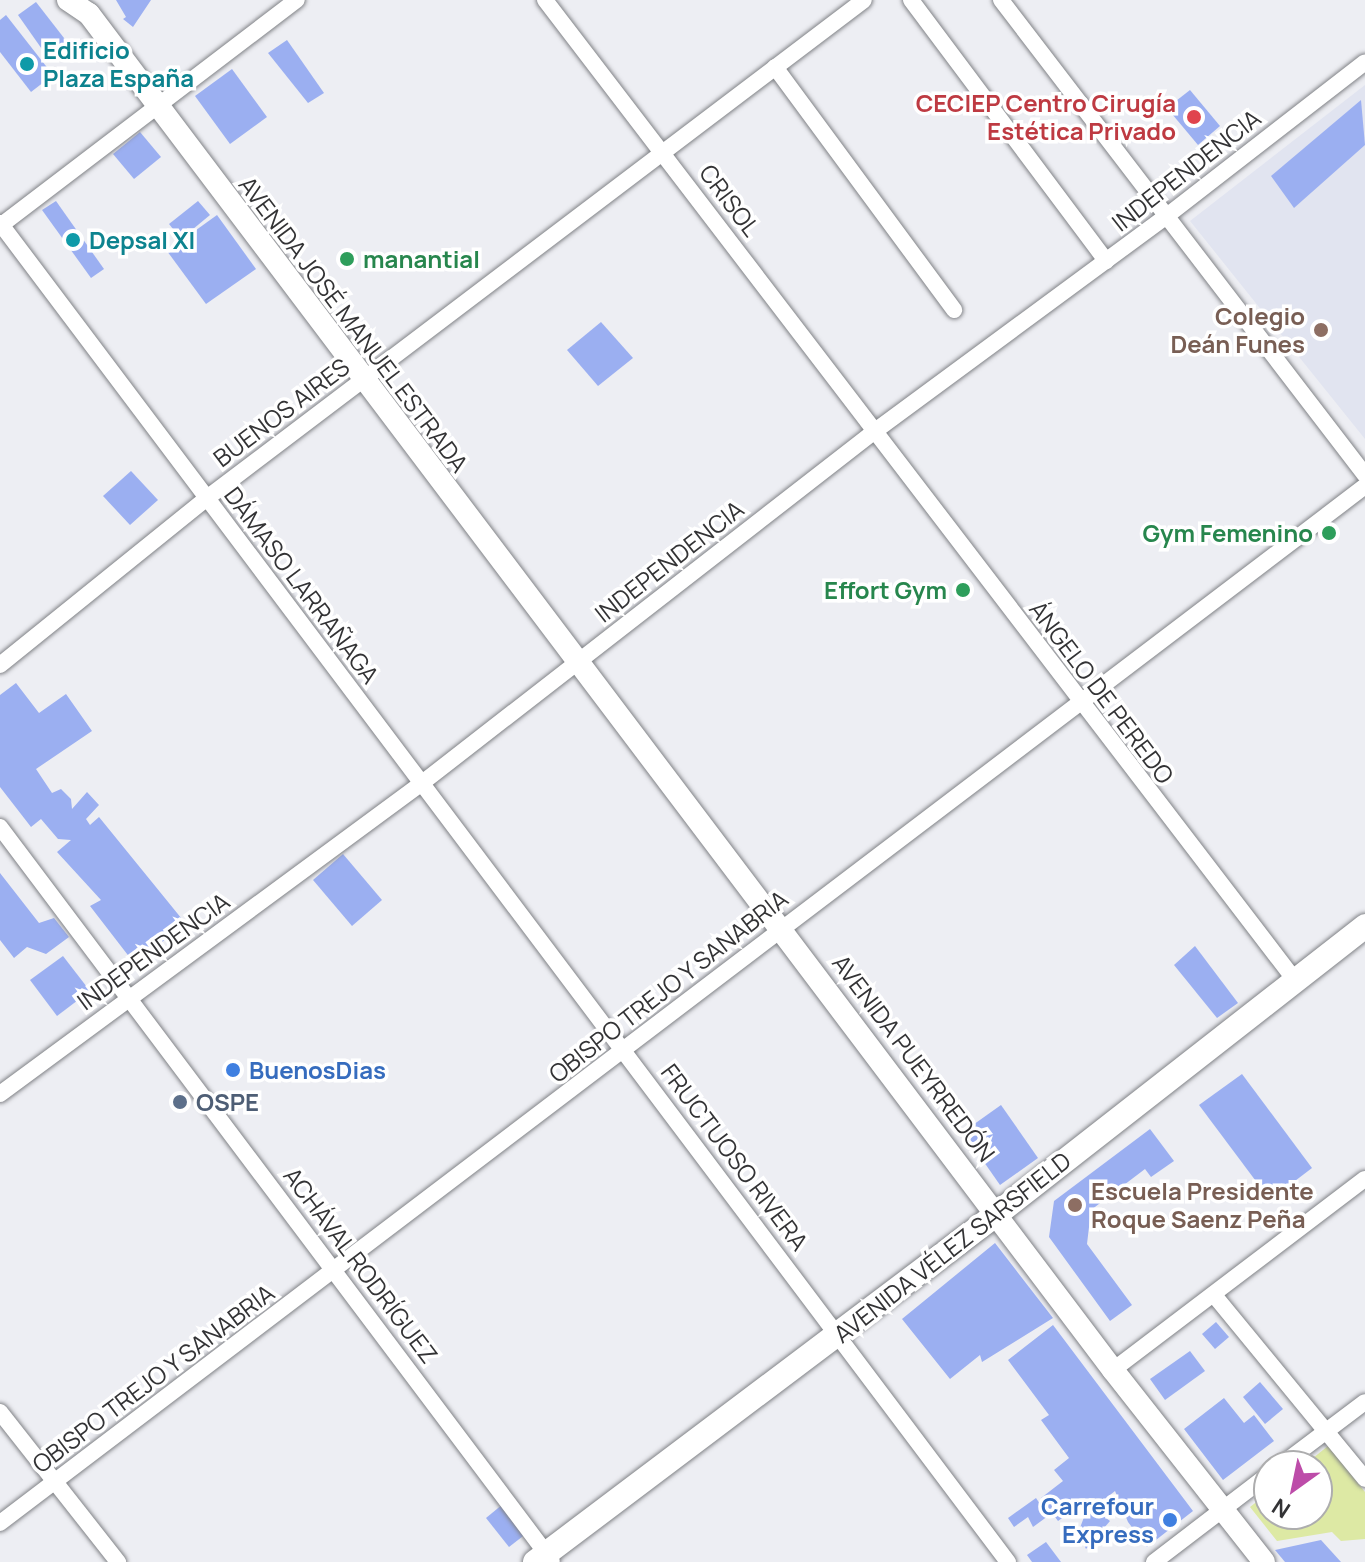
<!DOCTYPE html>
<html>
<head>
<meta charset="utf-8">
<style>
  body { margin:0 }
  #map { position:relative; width:1365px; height:1562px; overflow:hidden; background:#edeef3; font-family:Manrope,sans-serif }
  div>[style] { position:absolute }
  .built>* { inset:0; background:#e1e4f0 }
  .green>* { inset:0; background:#dde9a4 }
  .building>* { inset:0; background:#9baff1 }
  .roads { filter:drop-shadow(0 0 2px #808286) drop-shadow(0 0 2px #808286) }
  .minor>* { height:16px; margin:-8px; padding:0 8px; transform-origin:8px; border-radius:8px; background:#fff }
  .secondary>* { height:22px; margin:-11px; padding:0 11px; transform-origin:11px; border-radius:11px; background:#fff }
  .primary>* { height:24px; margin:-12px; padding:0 12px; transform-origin:12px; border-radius:12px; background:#fff }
  .dots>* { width:22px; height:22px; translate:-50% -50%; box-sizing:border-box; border:4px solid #fff; border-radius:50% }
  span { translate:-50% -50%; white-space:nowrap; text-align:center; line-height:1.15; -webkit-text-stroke:7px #fff; paint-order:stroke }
  .culture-label { font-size:24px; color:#0d838f; font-weight:700 }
  .left { translate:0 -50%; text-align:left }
  .health-label { font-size:24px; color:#be3a42; font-weight:700 }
  .right { translate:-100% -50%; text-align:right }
  .street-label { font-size:24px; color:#333335 }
  .leisure-label { font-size:24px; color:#27864d; font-weight:700 }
  .education-label { font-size:24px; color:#785e54; font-weight:700 }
  .shop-label { font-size:24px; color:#366cbe; font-weight:700 }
  .service-label { font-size:24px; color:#4e5e75; font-weight:700 }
  .north { position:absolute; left:1253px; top:1450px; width:80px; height:80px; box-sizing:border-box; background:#fff; border:2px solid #adadae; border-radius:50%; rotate:213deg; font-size:22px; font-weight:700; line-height:32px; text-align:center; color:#333335 }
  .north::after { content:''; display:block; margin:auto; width:28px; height:36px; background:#bd4ca9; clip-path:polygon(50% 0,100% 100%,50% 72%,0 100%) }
</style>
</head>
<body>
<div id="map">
  <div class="built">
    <i style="clip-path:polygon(1365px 85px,1365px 439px,1190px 221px)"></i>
  </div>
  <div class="green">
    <i style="clip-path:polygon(1328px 1446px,1365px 1492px,1365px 1539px,1341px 1541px,1332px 1532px,1277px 1541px,1250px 1507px,1269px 1492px,1269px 1514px,1317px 1514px,1317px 1466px,1303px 1466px)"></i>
  </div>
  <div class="building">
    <i style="clip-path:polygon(116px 0,151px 0,133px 27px,123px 19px,126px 17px)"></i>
    <i style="clip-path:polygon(36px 2px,71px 47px,51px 62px,18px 15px)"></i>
    <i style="clip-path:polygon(6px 15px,53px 75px,31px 92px,0 52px,0 20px)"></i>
    <i style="clip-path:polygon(287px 40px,324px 93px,308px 103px,268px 53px)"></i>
    <i style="clip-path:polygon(232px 69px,267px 117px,230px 144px,195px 96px)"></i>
    <i style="clip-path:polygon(1190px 90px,1220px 126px,1198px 145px,1167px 108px)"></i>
    <i style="clip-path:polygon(1361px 100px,1365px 145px,1294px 208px,1271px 176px)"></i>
    <i style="clip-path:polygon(140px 132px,161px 157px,134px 179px,113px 154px)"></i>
    <i style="clip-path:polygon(56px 201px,104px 269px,91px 278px,42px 210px)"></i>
    <i style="clip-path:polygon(198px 201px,210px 215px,181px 239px,169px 224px)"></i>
    <i style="clip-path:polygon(217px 215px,256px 269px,206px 304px,167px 251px)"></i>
    <i style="clip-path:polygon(601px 322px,633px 358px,598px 386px,567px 350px)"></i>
    <i style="clip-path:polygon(131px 471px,158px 500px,130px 525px,103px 496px)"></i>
    <i style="clip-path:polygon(16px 683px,39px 713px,66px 694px,92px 731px,36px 769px,52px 793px,61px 789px,71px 799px,72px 809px,87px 792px,99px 805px,86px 819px,90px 825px,99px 817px,186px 924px,134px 963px,90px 906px,101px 900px,57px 852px,71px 840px,58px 839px,41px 819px,31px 827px,0 787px,0 695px)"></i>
    <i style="clip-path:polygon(343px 854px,382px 900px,352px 926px,313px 880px)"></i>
    <i style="clip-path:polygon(0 873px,39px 923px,54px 918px,69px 937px,46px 954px,27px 947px,14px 958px,0 940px)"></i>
    <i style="clip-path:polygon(1195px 946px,1238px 1003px,1217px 1018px,1174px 965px)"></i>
    <i style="clip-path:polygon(63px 956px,90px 991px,57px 1016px,30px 980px)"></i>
    <i style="clip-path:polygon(1242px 1074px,1312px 1168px,1270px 1200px,1199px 1105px)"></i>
    <i style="clip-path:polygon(1001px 1105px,1038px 1158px,1000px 1185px,963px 1132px)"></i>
    <i style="clip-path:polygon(1150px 1129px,1174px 1161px,1151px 1177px,1145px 1169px,1091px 1210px,1087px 1244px,1132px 1305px,1110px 1321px,1049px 1237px,1054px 1201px)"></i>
    <i style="clip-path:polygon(995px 1243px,1053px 1318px,982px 1362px,980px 1355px,950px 1379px,902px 1319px)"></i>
    <i style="clip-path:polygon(1216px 1322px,1229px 1337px,1215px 1349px,1202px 1334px)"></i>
    <i style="clip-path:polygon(1053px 1325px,1193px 1511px,1147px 1547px,1128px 1522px,1115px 1491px,1105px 1499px,1090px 1498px,1058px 1521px,1041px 1498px,1063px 1481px,1054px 1470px,1069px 1458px,1041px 1420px,1049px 1415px,1008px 1360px)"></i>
    <i style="clip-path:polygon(1190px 1351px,1205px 1371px,1165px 1400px,1150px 1379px)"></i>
    <i style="clip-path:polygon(1260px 1382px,1283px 1409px,1265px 1424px,1243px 1397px)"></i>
    <i style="clip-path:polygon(1224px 1398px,1244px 1423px,1254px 1415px,1274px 1441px,1223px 1480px,1184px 1429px)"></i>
    <i style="clip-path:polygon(1036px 1498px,1048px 1516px,1033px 1527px,1028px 1517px,1014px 1527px,1008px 1518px)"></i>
    <i style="clip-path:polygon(503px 1504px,527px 1533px,509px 1547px,486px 1518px)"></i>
    <i style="clip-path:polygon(1094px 1509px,1110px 1521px,1086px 1549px,1078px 1533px,1086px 1512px)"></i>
    <i style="clip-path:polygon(1321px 1540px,1341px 1562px,1285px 1562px,1275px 1550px)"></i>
    <i style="clip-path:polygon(1046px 1542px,1061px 1562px,1032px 1562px,1027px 1555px)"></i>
  </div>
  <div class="roads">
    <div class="minor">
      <i style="left:545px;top:0;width:1233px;rotate:52.58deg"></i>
      <i style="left:911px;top:0;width:326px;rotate:53.2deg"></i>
      <i style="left:1001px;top:0;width:598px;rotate:52.54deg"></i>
      <i style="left:775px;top:67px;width:302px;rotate:53.6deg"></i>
      <i style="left:0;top:223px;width:1676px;rotate:53.03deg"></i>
      <i style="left:0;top:226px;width:373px;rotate:-37.3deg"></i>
      <i style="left:0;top:665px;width:266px;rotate:-38.9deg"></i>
      <i style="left:207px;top:498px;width:824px;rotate:-37.16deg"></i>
      <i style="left:0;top:827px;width:918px;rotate:53.06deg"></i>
      <i style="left:0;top:1094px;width:524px;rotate:-36.39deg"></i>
      <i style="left:422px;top:783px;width:574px;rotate:-37.85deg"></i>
      <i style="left:875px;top:431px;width:364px;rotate:-36.4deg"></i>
      <i style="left:1168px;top:215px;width:249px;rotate:-37.8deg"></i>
      <i style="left:1214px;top:1295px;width:238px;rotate:50.6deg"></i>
      <i style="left:1113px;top:1370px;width:316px;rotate:-37.2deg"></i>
      <i style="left:0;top:1412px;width:191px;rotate:51.8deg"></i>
      <i style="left:1280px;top:1466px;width:106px;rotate:-37deg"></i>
      <i style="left:0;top:1523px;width:1714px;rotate:-37.22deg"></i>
      <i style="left:1154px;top:1562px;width:145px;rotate:-37.4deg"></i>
    </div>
    <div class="secondary">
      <i style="left:68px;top:0;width:25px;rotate:34deg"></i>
      <i style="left:89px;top:14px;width:1699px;rotate:52.94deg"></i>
      <i style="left:1113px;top:1370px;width:244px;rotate:51.8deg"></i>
    </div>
    <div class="primary">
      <i style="left:535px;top:1562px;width:580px;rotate:-37.01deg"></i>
      <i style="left:998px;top:1213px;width:466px;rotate:-38deg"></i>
    </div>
  </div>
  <div class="dots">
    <i style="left:27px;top:64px;background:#0f9aa8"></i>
    <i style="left:1194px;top:117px;background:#e0444e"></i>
    <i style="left:73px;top:240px;background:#0f9aa8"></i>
    <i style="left:347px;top:259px;background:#2e9e5b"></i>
    <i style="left:1321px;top:330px;background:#8d6e63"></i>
    <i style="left:1329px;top:533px;background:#2e9e5b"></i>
    <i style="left:963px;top:590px;background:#2e9e5b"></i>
    <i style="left:233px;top:1070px;background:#3f7fe0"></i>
    <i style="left:180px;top:1102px;background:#5c6f8a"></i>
    <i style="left:1075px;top:1205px;background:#8d6e63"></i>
    <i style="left:1170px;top:1520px;background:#3f7fe0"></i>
  </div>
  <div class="culture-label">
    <span class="left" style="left:43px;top:64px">Edificio<br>Plaza España</span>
    <span class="left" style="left:89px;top:240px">Depsal XI</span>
  </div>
  <div class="health-label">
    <span class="right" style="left:1176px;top:117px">CECIEP Centro Cirugía<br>Estética Privado</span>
  </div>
  <div class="street-label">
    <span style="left:1186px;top:170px;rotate:-38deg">INDEPENDENCIA</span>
    <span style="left:730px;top:200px;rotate:53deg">CRISOL</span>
    <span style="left:354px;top:324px;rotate:53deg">AVENIDA JOSÉ MANUEL ESTRADA</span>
    <span style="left:281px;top:412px;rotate:-37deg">BUENOS AIRES</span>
    <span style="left:669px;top:561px;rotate:-38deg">INDEPENDENCIA</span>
    <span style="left:302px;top:585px;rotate:53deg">DÁMASO LARRAÑAGA</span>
    <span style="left:1102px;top:692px;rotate:53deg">ÁNGELO DE PEREDO</span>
    <span style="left:153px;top:951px;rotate:-36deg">INDEPENDENCIA</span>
    <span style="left:668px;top:986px;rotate:-38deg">OBISPO TREJO Y SANABRIA</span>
    <span style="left:914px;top:1058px;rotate:53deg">AVENIDA PUEYRREDÓN</span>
    <span style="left:735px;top:1157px;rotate:53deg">FRUCTUOSO RIVERA</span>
    <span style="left:952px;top:1247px;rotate:-38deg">AVENIDA VÉLEZ SARSFIELD</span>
    <span style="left:361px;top:1265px;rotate:53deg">ACHÁVAL RODRÍGUEZ</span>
    <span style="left:153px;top:1378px;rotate:-37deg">OBISPO TREJO Y SANABRIA</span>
  </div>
  <div class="leisure-label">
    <span class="left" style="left:363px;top:259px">manantial</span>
    <span class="right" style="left:1313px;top:533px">Gym Femenino</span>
    <span class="right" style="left:947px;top:590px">Effort Gym</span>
  </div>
  <div class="education-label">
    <span class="right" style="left:1305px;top:330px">Colegio<br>Deán Funes</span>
    <span class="left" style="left:1091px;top:1205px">Escuela Presidente<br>Roque Saenz Peña</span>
  </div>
  <div class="shop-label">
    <span class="left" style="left:249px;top:1070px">BuenosDias</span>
    <span class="right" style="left:1154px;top:1520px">Carrefour<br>Express</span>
  </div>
  <div class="service-label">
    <span class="left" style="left:196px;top:1102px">OSPE</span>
  </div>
  <div class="north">N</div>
</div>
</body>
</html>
